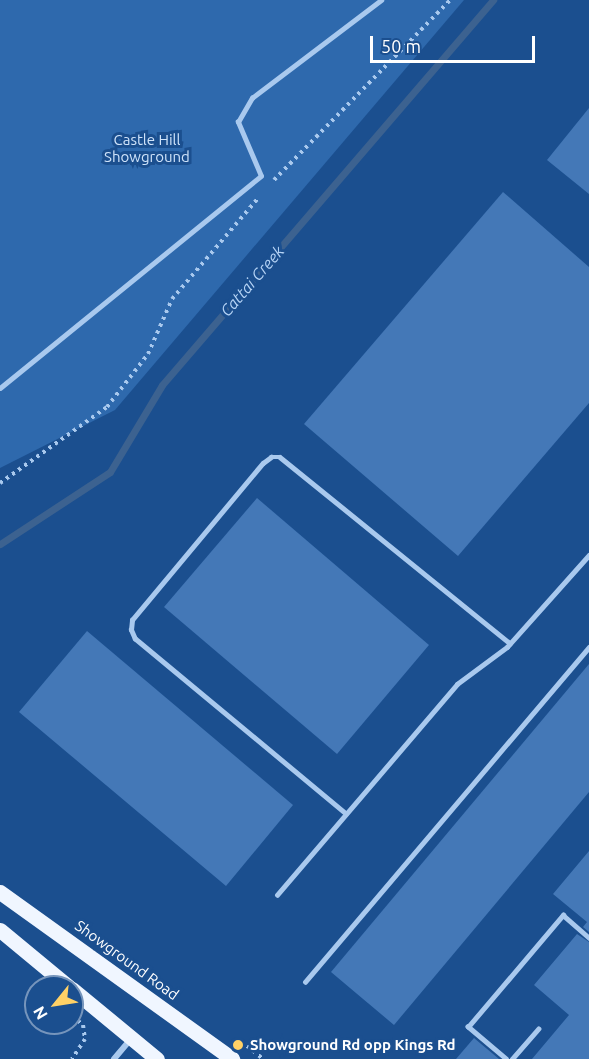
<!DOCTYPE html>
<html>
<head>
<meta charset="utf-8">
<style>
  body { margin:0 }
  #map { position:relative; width:589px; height:1059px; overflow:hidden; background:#1b4f8f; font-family:Ubuntu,sans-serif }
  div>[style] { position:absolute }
  .green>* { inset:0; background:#2e69ad }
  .stream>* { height:7px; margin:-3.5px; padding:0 3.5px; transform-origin:3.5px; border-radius:3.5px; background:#3c6290 }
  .building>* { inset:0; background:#4478b7 }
  .path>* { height:4px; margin-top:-2px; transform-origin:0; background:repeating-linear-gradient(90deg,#a9c9ee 0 3px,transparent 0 7.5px) }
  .service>* { height:4.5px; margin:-2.25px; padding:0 2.25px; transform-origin:2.25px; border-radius:2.25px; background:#a9c9ee }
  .minor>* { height:6px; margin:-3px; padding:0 3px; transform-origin:3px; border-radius:3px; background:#a9c9ee }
  .primary>* { height:15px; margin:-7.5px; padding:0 7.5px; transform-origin:7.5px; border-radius:7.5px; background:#f0f6ff }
  .dots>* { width:16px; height:16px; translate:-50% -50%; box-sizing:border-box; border:3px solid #1b4f8f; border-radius:50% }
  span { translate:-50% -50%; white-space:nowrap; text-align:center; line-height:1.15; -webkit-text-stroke:6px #1b4f8f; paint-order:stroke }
  .park-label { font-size:15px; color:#cfe3fa }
  .street-label { font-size:15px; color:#fff }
  .poi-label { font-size:15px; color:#fff; font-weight:700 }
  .left { translate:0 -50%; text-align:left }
  .water-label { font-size:16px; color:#b5d3f5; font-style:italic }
  .north { position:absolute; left:24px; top:975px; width:60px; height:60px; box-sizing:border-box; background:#1b4f8f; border:2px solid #7695bc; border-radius:50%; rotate:240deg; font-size:16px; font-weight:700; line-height:24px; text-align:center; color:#fff }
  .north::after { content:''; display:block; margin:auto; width:21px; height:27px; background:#ffd166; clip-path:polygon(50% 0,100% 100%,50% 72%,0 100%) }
  .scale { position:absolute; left:370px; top:36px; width:165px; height:27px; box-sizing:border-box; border:3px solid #fff; border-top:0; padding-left:8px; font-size:18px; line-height:21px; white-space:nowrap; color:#fff; -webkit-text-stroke:4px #1b4f8f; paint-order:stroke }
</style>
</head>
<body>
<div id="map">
  <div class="green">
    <i style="clip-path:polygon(0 0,464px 0,115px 410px,0 468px)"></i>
  </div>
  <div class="stream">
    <i style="left:0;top:544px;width:131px;rotate:-33.2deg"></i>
    <i style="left:110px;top:472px;width:101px;rotate:-59.1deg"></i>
    <i style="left:162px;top:385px;width:508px;rotate:-49.31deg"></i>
  </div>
  <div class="building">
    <i style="clip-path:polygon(589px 108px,589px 194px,547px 160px)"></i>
    <i style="clip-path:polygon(503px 192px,589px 267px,589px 403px,458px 556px,304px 424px)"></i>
    <i style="clip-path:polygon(257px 498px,429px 645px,337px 754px,164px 607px)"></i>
    <i style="clip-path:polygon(87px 631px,293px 805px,226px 886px,19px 712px)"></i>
    <i style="clip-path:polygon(589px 664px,589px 792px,394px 1025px,331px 972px)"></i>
    <i style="clip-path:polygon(589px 851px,589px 932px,583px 927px,587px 922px,553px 894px)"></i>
    <i style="clip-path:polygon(577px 934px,589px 942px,589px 1059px,532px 1059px,569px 1015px,534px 985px)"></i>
    <i style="clip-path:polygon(474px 1038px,499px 1059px,456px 1059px)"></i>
  </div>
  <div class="path">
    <i style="left:274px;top:180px;width:252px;rotate:-45.6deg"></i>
    <i style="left:0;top:483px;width:131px;rotate:-35.4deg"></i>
    <i style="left:107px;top:407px;width:67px;rotate:-52.3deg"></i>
    <i style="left:148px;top:354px;width:60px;rotate:-66.4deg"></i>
    <i style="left:172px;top:299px;width:134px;rotate:-49.5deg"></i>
    <i style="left:121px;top:954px;width:32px;rotate:35deg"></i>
    <i style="left:72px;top:1016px;width:14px;rotate:39deg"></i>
    <i style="left:83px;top:1025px;width:14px;rotate:82deg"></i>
    <i style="left:85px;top:1039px;width:24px;rotate:123deg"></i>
    <i style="left:247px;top:1046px;width:21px;rotate:39deg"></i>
  </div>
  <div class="service">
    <i style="left:0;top:388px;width:336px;rotate:-39.1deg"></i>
    <i style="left:261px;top:176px;width:59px;rotate:-113.1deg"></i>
    <i style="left:238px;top:122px;width:28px;rotate:-60deg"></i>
    <i style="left:252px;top:98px;width:162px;rotate:-37.2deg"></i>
    <i style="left:346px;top:814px;width:274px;rotate:-140.3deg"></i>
    <i style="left:135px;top:639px;width:10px;rotate:-114deg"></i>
    <i style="left:131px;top:630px;width:10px;rotate:-84deg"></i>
    <i style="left:132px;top:620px;width:204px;rotate:-50.2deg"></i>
    <i style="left:263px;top:463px;width:10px;rotate:-37deg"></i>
    <i style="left:271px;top:457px;width:9px"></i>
    <i style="left:280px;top:457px;width:296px;rotate:39deg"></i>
    <i style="left:277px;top:895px;width:277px;rotate:-49.5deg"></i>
    <i style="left:457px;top:684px;width:62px;rotate:-36.5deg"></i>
    <i style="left:507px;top:647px;width:123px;rotate:-48.3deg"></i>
    <i style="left:305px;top:982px;width:439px;rotate:-49.7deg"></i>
    <i style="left:506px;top:1059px;width:50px;rotate:-139.9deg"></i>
    <i style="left:468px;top:1027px;width:147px;rotate:-49.7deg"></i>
    <i style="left:563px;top:915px;width:35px;rotate:41deg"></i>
    <i style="left:512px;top:1059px;width:40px;rotate:-49deg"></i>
  </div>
  <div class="minor">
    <i style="left:114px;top:1059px;width:26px;rotate:-50deg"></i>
  </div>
  <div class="primary">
    <i style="left:0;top:892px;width:286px;rotate:35.7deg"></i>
    <i style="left:0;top:930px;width:89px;rotate:39.6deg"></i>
    <i style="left:72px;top:989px;width:110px;rotate:39.5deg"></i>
  </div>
  <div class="dots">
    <i style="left:238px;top:1045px;background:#ffd166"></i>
  </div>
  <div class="park-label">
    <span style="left:147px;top:148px">Castle Hill<br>Showground</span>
  </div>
  <div class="street-label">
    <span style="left:127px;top:960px;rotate:36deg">Showground Road</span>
  </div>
  <div class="poi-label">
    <span class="left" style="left:250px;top:1045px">Showground Rd opp Kings Rd</span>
  </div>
  <div class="water-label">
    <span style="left:252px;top:281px;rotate:-49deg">Cattai Creek</span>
  </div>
  <div class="north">N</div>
  <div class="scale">50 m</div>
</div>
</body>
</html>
